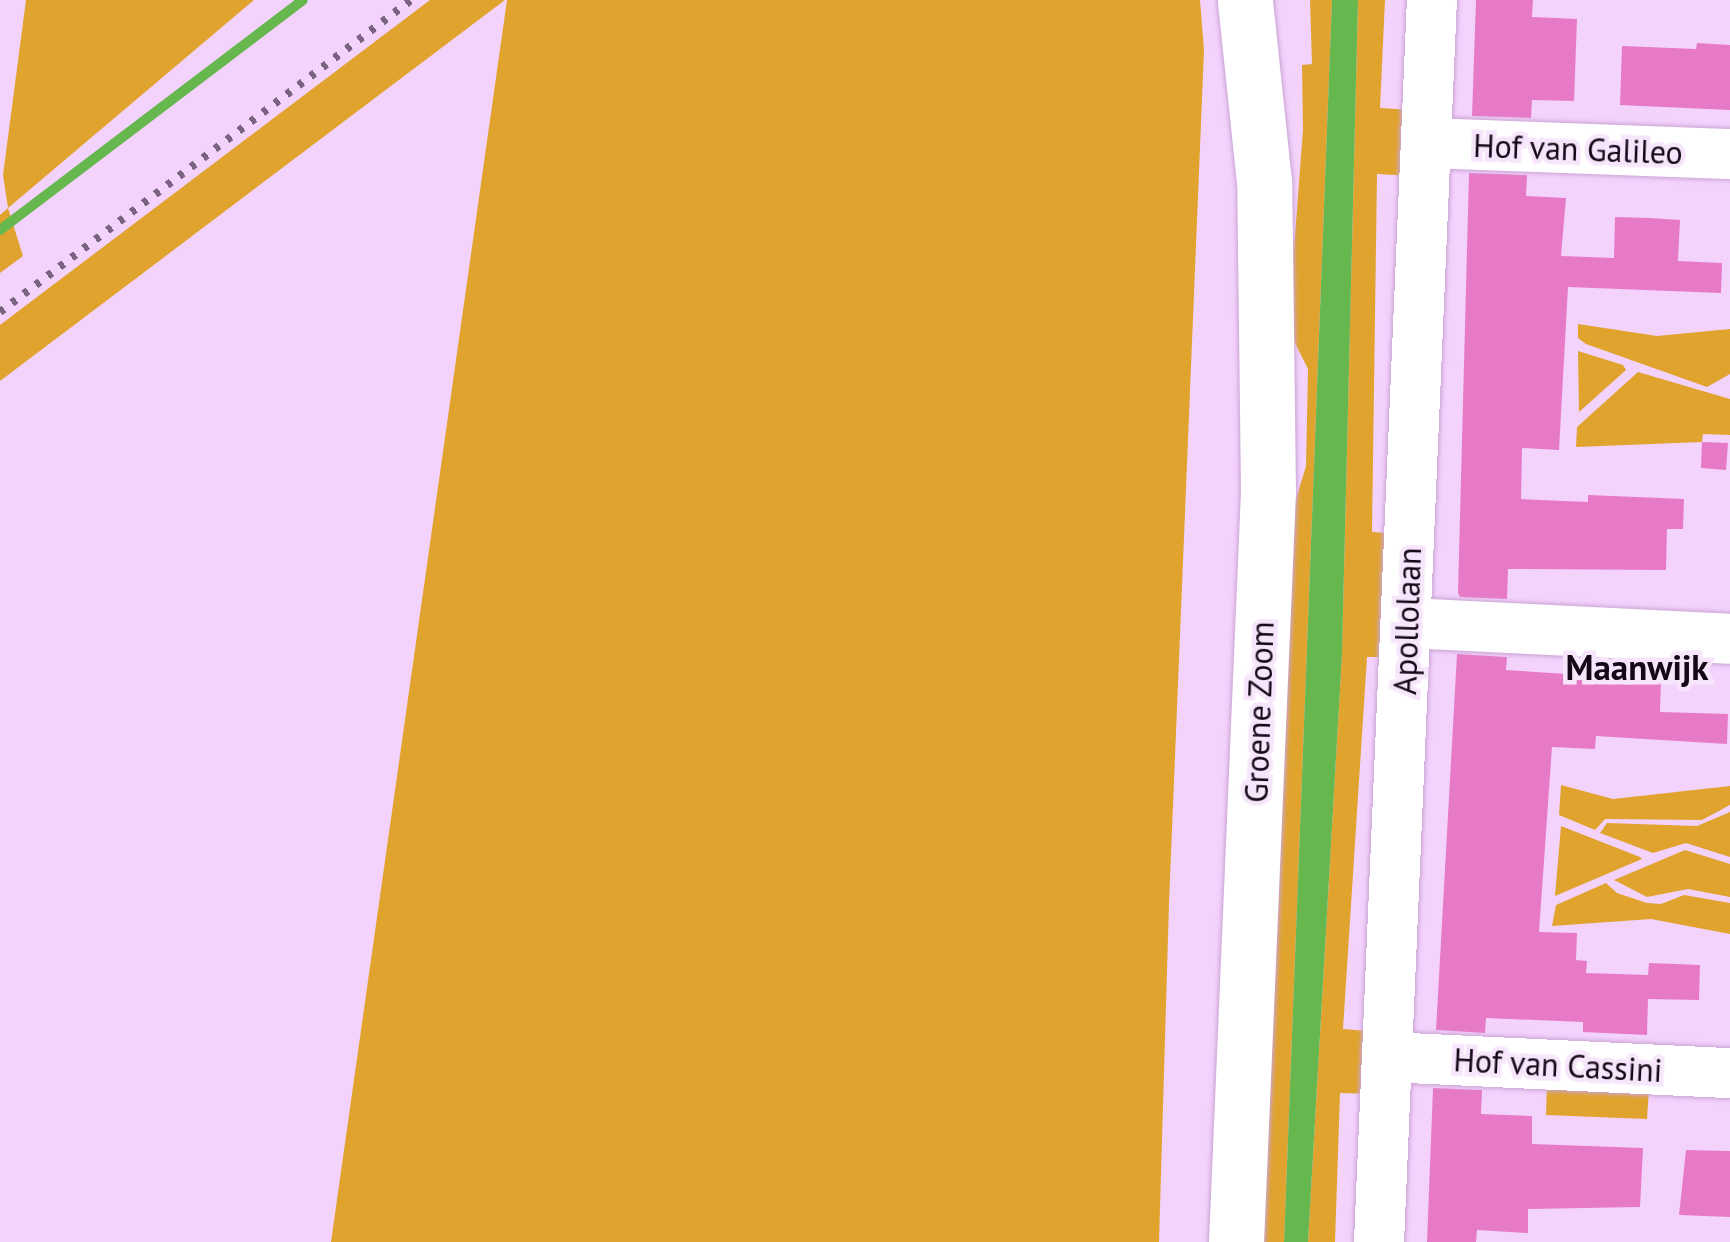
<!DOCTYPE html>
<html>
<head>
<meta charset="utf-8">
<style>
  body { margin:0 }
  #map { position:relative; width:1730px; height:1242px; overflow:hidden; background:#f3d2fc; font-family:"PT Sans",sans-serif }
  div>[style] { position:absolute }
  .green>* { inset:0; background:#e0a42e }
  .water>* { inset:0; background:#66b74e }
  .stream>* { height:10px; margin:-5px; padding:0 5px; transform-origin:5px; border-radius:5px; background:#66b74e }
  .building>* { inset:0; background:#e77ac7 }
  .roads { filter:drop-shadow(0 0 2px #cba4d6) drop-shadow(0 0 2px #cba4d6) }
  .minor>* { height:50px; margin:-25px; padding:0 25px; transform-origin:25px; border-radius:25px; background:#fff }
  .major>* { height:55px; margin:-27.5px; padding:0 27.5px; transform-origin:27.5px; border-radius:27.5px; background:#fff }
  .rail>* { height:8px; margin-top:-4px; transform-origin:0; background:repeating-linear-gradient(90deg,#796380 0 5px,transparent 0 15px) }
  span { translate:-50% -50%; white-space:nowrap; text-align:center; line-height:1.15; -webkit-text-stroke:9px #f7e6fb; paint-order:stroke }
  .street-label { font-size:32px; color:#140718 }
  .neighbourhood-label { font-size:35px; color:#140718; font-weight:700 }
</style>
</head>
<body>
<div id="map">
  <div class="green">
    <i style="clip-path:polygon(26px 0,254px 0,8px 208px,23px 256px,0 273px,0 215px,8px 208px,3px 175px)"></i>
    <i style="clip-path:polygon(430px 0,505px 0,0 381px,0 325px)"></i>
    <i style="clip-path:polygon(507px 0,1200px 0,1204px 50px,1169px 903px,1159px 1242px,331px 1242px)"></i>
    <i style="clip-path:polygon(1310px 0,1332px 0,1284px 1242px,1251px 1242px,1287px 529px,1306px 466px,1308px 369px,1292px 337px,1292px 274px,1303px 130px,1302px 65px,1312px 64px)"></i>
    <i style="clip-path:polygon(1358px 0,1385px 0,1380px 108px,1411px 110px,1411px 106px,1416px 110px,1412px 176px,1377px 174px,1372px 532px,1402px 534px,1403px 530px,1408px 534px,1403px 658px,1398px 662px,1398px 657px,1367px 657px,1343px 1029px,1379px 1032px,1376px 1094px,1340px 1093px,1335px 1242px,1308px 1242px,1342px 654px)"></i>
    <i style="clip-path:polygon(1578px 324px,1657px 336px,1730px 329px,1730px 374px,1707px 387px,1586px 344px,1578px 338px)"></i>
    <i style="clip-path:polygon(1578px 351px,1623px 365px,1626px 370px,1579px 412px)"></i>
    <i style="clip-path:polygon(1638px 372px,1730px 399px,1730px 435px,1703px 434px,1702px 442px,1576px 447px,1577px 427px)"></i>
    <i style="clip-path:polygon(1561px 785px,1613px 799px,1730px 786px,1730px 805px,1702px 820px,1605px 819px,1595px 830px,1559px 815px)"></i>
    <i style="clip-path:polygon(1730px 812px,1730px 857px,1686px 843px,1653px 853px,1600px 833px,1607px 823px,1697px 826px)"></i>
    <i style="clip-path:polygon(1561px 826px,1640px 857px,1642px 859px,1555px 896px)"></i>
    <i style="clip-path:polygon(1685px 850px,1730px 864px,1730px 897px,1688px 889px,1647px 897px,1614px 880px)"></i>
    <i style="clip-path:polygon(1606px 883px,1617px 893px,1647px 903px,1661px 904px,1684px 895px,1730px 903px,1730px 934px,1651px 919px,1552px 926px,1556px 905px)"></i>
    <i style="clip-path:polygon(1547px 1084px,1649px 1088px,1647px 1119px,1546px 1115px)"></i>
  </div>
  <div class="water">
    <i style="clip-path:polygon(1332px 0,1358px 0,1342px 654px,1308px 1242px,1284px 1242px)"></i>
  </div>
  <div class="stream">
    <i style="left:0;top:230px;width:380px;rotate:-37.2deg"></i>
  </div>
  <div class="building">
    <i style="clip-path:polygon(1476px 0,1533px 0,1532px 17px,1577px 19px,1574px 101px,1532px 100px,1531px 118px,1472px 116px)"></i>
    <i style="clip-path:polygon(1697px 43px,1730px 45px,1730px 110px,1620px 105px,1622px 46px,1696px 49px)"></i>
    <i style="clip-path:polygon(1469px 173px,1527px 175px,1526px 196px,1566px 198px,1561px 256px,1614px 258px,1615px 217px,1649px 218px,1680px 220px,1678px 261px,1722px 263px,1721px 293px,1568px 287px,1559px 450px,1522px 448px,1521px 499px,1588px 502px,1588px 495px,1684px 499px,1683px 529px,1667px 529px,1666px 570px,1508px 569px,1507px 599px,1460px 597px,1458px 593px)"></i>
    <i style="clip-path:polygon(1702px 442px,1728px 443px,1726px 470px,1701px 468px)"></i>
    <i style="clip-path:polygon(1457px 654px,1507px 657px,1506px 670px,1661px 680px,1660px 712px,1728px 714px,1727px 744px,1596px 736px,1595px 749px,1552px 747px,1539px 932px,1577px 933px,1576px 960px,1587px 961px,1586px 973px,1648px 975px,1649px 963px,1700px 965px,1699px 1000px,1648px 999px,1647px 1035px,1583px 1032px,1583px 1022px,1486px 1018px,1485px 1033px,1436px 1030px)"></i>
    <i style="clip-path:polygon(1433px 1088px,1482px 1090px,1481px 1114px,1532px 1116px,1532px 1144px,1643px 1148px,1640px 1207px,1528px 1209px,1528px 1233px,1477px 1230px,1476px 1242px,1427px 1242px)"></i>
    <i style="clip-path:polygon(1686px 1150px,1730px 1151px,1730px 1217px,1679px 1215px)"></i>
  </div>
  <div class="roads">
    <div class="minor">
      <i style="left:1426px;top:143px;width:304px;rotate:2.1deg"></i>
      <i style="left:1407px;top:623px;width:323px;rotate:2.8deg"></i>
      <i style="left:1387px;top:1057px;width:343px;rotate:2.7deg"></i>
      <i style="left:1379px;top:1242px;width:1243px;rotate:-87.56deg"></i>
    </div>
    <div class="major">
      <i style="left:1236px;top:1242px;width:751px;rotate:-87.56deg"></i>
      <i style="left:1268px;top:492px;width:310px;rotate:-90.7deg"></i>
      <i style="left:1264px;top:182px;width:183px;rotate:-96deg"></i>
    </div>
  </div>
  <div class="rail">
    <i style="left:0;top:312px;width:516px;rotate:-37.2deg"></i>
  </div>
  <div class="street-label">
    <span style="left:1578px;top:149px;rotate:2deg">Hof van Galileo</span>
    <span style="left:1407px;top:621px;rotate:-88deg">Apollolaan</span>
    <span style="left:1259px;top:712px;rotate:-88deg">Groene Zoom</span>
    <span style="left:1558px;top:1065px;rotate:3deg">Hof van Cassini</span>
  </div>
  <div class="neighbourhood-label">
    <span style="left:1637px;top:667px">Maanwijk</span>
  </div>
</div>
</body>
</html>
